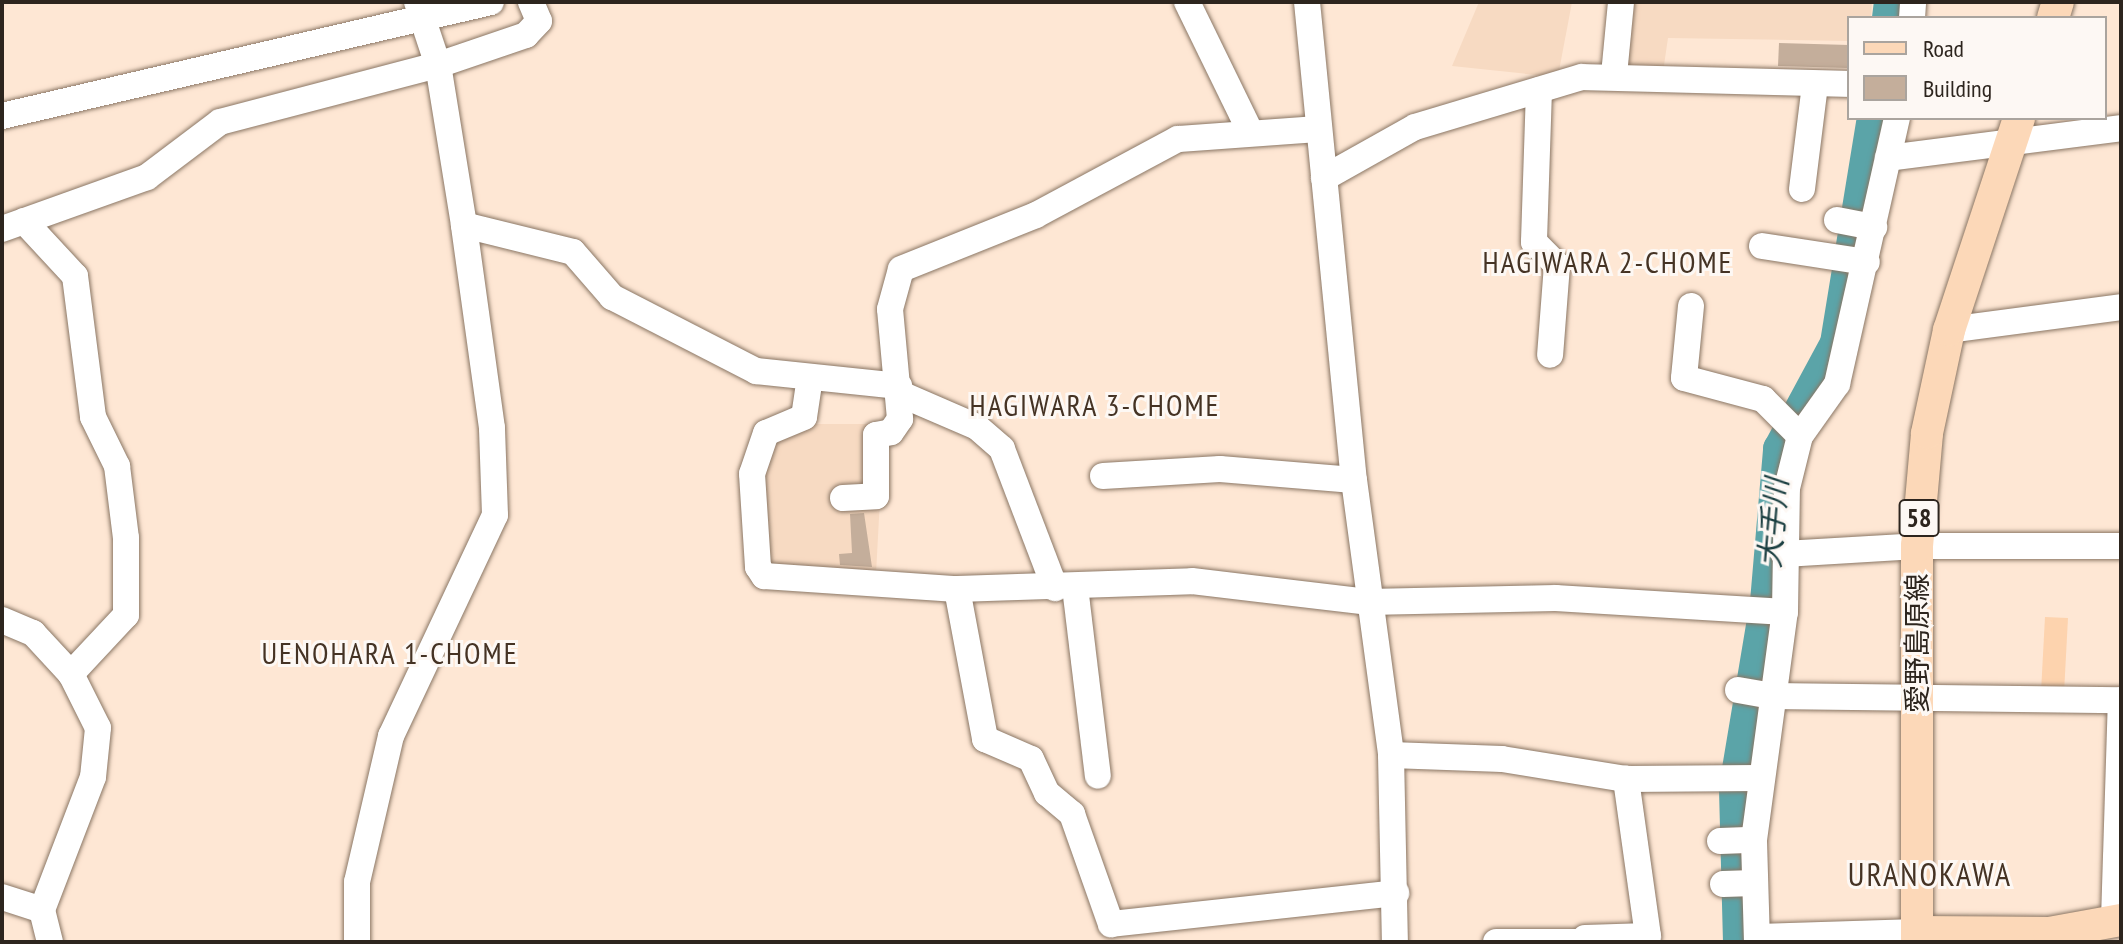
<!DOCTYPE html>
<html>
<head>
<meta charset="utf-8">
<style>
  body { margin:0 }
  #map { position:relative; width:2123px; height:944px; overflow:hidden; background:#fee7d4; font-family:"PT Sans Narrow","Noto Sans JP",sans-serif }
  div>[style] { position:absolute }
  .built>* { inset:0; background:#f7dac2 }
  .green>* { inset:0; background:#fdd3ae }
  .river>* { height:32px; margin:-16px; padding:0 16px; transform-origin:16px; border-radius:16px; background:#5ba4a8 }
  .building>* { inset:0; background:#c4ae9b }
  .roads { filter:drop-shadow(0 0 2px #8a7664) drop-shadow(0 0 2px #8a7664) }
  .minor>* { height:26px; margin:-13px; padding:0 13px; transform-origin:13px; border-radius:13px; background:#fff }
  .major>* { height:32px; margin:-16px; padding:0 16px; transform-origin:16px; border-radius:16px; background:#fcd8b8 }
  span { translate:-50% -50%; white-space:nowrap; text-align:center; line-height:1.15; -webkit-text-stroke:6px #fdf8f4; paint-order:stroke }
  .shield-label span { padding:2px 6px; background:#fdf8f4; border:2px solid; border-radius:6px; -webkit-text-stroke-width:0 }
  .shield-label { font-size:26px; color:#2d251e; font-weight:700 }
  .street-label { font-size:28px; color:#2d251e }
  .neighbourhood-label { font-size:30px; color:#453324; letter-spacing:2px }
  .water-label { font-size:30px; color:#1a3e40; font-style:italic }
  .quarter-label { font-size:32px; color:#453324; letter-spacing:2px }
  .frame { position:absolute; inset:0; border:4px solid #2d251e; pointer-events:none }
  .legend { position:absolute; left:1847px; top:16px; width:260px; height:104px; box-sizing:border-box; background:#fdf8f4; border:2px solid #aaa49e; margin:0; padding:10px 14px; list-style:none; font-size:24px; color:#2d251e }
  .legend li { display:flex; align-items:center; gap:16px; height:40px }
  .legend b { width:40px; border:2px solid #aaa49e }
</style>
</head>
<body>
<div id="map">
  <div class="built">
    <i style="clip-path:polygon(1479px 2px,1572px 2px,1559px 71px,1546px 76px,1452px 66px)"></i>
    <i style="clip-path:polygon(1626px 2px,1872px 2px,1871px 18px,1849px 18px,1849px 41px,1668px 38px,1662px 79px,1626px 70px)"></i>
    <i style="clip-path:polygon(809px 424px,884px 424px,876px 574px,771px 571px,759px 475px,768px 446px)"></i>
  </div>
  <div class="green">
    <i style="clip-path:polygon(2045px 617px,2068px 618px,2064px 693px,2041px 692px)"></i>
  </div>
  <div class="river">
    <i style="left:1888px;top:18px;width:16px;rotate:-83deg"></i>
    <i style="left:1739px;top:942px;width:155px;rotate:-91.5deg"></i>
    <i style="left:1735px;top:787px;width:188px;rotate:-80.5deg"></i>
    <i style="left:1766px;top:602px;width:154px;rotate:-85.1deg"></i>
    <i style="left:1779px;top:449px;width:120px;rotate:-61.7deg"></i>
    <i style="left:1836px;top:343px;width:228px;rotate:-80.7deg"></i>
  </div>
  <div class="building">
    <i style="clip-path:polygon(1779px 43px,1849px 45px,1849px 68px,1778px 66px)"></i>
    <i style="clip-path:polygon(864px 513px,872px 567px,840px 565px,839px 554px,852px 553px,850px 514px)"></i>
  </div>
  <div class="roads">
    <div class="minor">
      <i style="left:1187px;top:2px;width:141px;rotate:64deg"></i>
      <i style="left:1307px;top:2px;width:480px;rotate:84.4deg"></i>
      <i style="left:1354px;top:480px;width:277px;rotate:82.3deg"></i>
      <i style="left:1391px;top:755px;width:187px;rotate:88.8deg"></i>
      <i style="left:1912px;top:18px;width:16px;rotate:-86deg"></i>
      <i style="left:1614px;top:75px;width:73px;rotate:-84.5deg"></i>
      <i style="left:1539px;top:90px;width:152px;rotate:91.9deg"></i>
      <i style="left:1534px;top:242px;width:33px;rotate:45deg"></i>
      <i style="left:1557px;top:265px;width:90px;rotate:94.4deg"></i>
      <i style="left:2px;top:116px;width:502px;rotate:-13.12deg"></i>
      <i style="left:1888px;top:158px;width:235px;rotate:-7.3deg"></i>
      <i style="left:1324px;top:178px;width:104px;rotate:-29.3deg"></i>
      <i style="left:1415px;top:127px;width:174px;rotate:-16.7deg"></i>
      <i style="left:1582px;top:77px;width:267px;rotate:1.5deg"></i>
      <i style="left:1802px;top:189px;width:106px;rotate:-82.9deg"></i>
      <i style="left:1837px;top:220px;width:38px;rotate:11deg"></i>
      <i style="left:24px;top:221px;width:75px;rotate:47.2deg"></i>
      <i style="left:75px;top:276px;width:142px;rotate:82.7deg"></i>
      <i style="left:93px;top:417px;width:55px;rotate:63.9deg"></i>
      <i style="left:117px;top:466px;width:73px;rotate:82.9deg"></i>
      <i style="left:126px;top:538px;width:77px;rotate:90deg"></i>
      <i style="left:126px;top:615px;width:81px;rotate:133deg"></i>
      <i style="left:464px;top:225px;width:112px;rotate:13.9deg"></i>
      <i style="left:573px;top:252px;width:60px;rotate:49.1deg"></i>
      <i style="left:612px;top:297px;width:162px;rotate:27.2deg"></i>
      <i style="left:756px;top:371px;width:144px;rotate:6deg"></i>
      <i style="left:2px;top:229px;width:154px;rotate:-19.7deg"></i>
      <i style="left:147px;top:177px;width:91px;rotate:-37deg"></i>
      <i style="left:220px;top:122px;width:225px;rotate:-14.7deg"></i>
      <i style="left:438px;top:65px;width:93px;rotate:-18.8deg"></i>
      <i style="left:526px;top:35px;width:19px;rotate:-47deg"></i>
      <i style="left:539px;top:21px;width:21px;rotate:-113deg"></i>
      <i style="left:1762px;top:246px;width:106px;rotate:8.7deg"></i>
      <i style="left:1691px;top:306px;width:72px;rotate:95.6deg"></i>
      <i style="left:1684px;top:378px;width:82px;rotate:14.9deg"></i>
      <i style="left:1763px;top:399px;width:52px;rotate:45deg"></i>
      <i style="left:1949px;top:330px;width:174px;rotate:-7.6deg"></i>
      <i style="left:810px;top:377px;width:40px;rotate:98.5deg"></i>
      <i style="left:804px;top:417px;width:41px;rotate:157.2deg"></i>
      <i style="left:766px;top:433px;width:43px;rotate:108.9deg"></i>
      <i style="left:752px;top:474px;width:93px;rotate:86.3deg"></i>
      <i style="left:758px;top:567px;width:11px;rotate:56deg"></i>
      <i style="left:764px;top:576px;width:193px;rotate:3.9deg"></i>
      <i style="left:957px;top:589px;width:235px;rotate:-1.9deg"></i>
      <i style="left:1192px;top:581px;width:177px;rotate:6.8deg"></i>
      <i style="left:1368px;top:602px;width:188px;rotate:-1.2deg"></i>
      <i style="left:1556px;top:598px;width:229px;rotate:3.5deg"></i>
      <i style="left:903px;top:395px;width:81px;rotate:23.4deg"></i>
      <i style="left:977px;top:427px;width:33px;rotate:41deg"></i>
      <i style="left:1002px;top:449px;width:149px;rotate:69.1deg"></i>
      <i style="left:1103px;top:476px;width:117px;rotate:-3.4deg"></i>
      <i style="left:1220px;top:469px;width:134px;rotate:4.7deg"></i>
      <i style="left:843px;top:498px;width:33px;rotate:-3deg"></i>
      <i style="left:876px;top:496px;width:61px;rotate:-90deg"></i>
      <i style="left:876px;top:435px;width:15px;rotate:-11deg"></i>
      <i style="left:891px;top:432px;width:16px;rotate:-55deg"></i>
      <i style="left:900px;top:419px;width:110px;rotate:-95.2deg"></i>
      <i style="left:890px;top:309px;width:41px;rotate:-74.6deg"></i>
      <i style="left:901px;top:269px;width:145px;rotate:-21.8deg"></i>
      <i style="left:1036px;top:215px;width:161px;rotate:-28.2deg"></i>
      <i style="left:1178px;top:139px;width:141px;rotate:-4.1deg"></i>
      <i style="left:1784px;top:554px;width:133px;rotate:-3.4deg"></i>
      <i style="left:1917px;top:546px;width:204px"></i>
      <i style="left:1075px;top:587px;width:190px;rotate:83.1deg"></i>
      <i style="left:957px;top:589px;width:153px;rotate:79.4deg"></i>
      <i style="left:985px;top:739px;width:50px;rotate:23.5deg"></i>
      <i style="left:1031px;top:759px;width:38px;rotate:65deg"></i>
      <i style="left:1047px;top:793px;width:33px;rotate:40deg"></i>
      <i style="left:1072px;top:814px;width:117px;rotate:70.5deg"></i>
      <i style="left:1111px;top:924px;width:287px;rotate:-6.2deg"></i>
      <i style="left:2px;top:620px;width:34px;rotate:23deg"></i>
      <i style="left:33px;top:633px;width:56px;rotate:47.2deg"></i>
      <i style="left:71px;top:674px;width:60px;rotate:63.4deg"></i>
      <i style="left:98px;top:728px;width:49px;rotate:95.8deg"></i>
      <i style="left:93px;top:777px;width:142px;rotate:111deg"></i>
      <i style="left:42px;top:910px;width:33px;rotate:76deg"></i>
      <i style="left:1738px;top:690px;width:34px;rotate:10deg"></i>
      <i style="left:1771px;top:696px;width:350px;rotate:0.7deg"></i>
      <i style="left:1391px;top:755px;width:111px;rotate:2.1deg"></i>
      <i style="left:1502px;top:759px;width:126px;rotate:9.2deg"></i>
      <i style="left:1626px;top:779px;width:132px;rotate:-0.4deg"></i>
      <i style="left:1720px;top:841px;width:34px;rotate:-2deg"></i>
      <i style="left:1723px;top:884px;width:31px;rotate:-2deg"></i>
      <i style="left:2px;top:897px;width:42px;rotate:18deg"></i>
      <i style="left:2114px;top:920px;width:220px;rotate:-88.2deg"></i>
      <i style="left:1758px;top:937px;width:159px;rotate:-1.8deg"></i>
      <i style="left:1585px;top:938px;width:63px;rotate:-1.8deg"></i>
      <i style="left:1648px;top:936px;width:159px;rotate:-98deg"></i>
      <i style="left:357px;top:942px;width:60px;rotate:-90deg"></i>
      <i style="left:357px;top:882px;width:150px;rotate:-76.9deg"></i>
      <i style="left:391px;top:736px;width:244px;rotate:-64.8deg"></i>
      <i style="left:495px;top:515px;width:87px;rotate:-92deg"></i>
      <i style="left:492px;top:428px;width:205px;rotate:-97.9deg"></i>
      <i style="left:464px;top:225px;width:162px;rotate:-99.2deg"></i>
      <i style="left:438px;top:65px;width:66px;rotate:-108.4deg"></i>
      <i style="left:1496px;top:942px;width:89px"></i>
      <i style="left:1757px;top:942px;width:102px;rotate:-91.7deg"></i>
      <i style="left:1754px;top:840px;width:230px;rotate:-82.3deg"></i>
      <i style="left:1785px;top:612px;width:124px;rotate:-89.1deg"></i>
      <i style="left:1787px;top:488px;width:54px;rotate:-76deg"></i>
      <i style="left:1800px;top:436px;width:64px;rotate:-54.6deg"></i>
      <i style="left:1837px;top:384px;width:273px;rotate:-77.3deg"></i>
    </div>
    <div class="major">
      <i style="left:2053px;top:18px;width:17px;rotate:-73deg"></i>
      <i style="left:1917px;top:932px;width:132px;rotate:0.4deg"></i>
      <i style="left:2049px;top:933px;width:73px;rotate:-10.2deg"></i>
      <i style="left:1917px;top:942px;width:396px;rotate:-90deg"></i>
      <i style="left:1917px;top:546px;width:113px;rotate:-84.9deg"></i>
      <i style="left:1927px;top:433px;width:105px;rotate:-77.9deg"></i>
      <i style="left:1949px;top:330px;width:223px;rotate:-71.7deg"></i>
    </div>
  </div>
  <div class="shield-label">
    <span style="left:1919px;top:518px">58</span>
  </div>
  <div class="street-label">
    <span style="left:1917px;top:643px;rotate:-90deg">愛野島原線</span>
  </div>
  <div class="neighbourhood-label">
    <span style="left:1608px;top:262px">HAGIWARA 2-CHOME</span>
    <span style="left:1095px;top:405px">HAGIWARA 3-CHOME</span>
    <span style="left:390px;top:653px">UENOHARA 1-CHOME</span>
  </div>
  <div class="water-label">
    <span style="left:1773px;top:523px;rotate:-85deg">大手川</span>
  </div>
  <div class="quarter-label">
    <span style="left:1930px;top:874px">URANOKAWA</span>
  </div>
  <div class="frame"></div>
  <ul class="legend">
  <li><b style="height:10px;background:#fcd8b8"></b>Road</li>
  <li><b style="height:22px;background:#c4ae9b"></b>Building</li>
  </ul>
</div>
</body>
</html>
